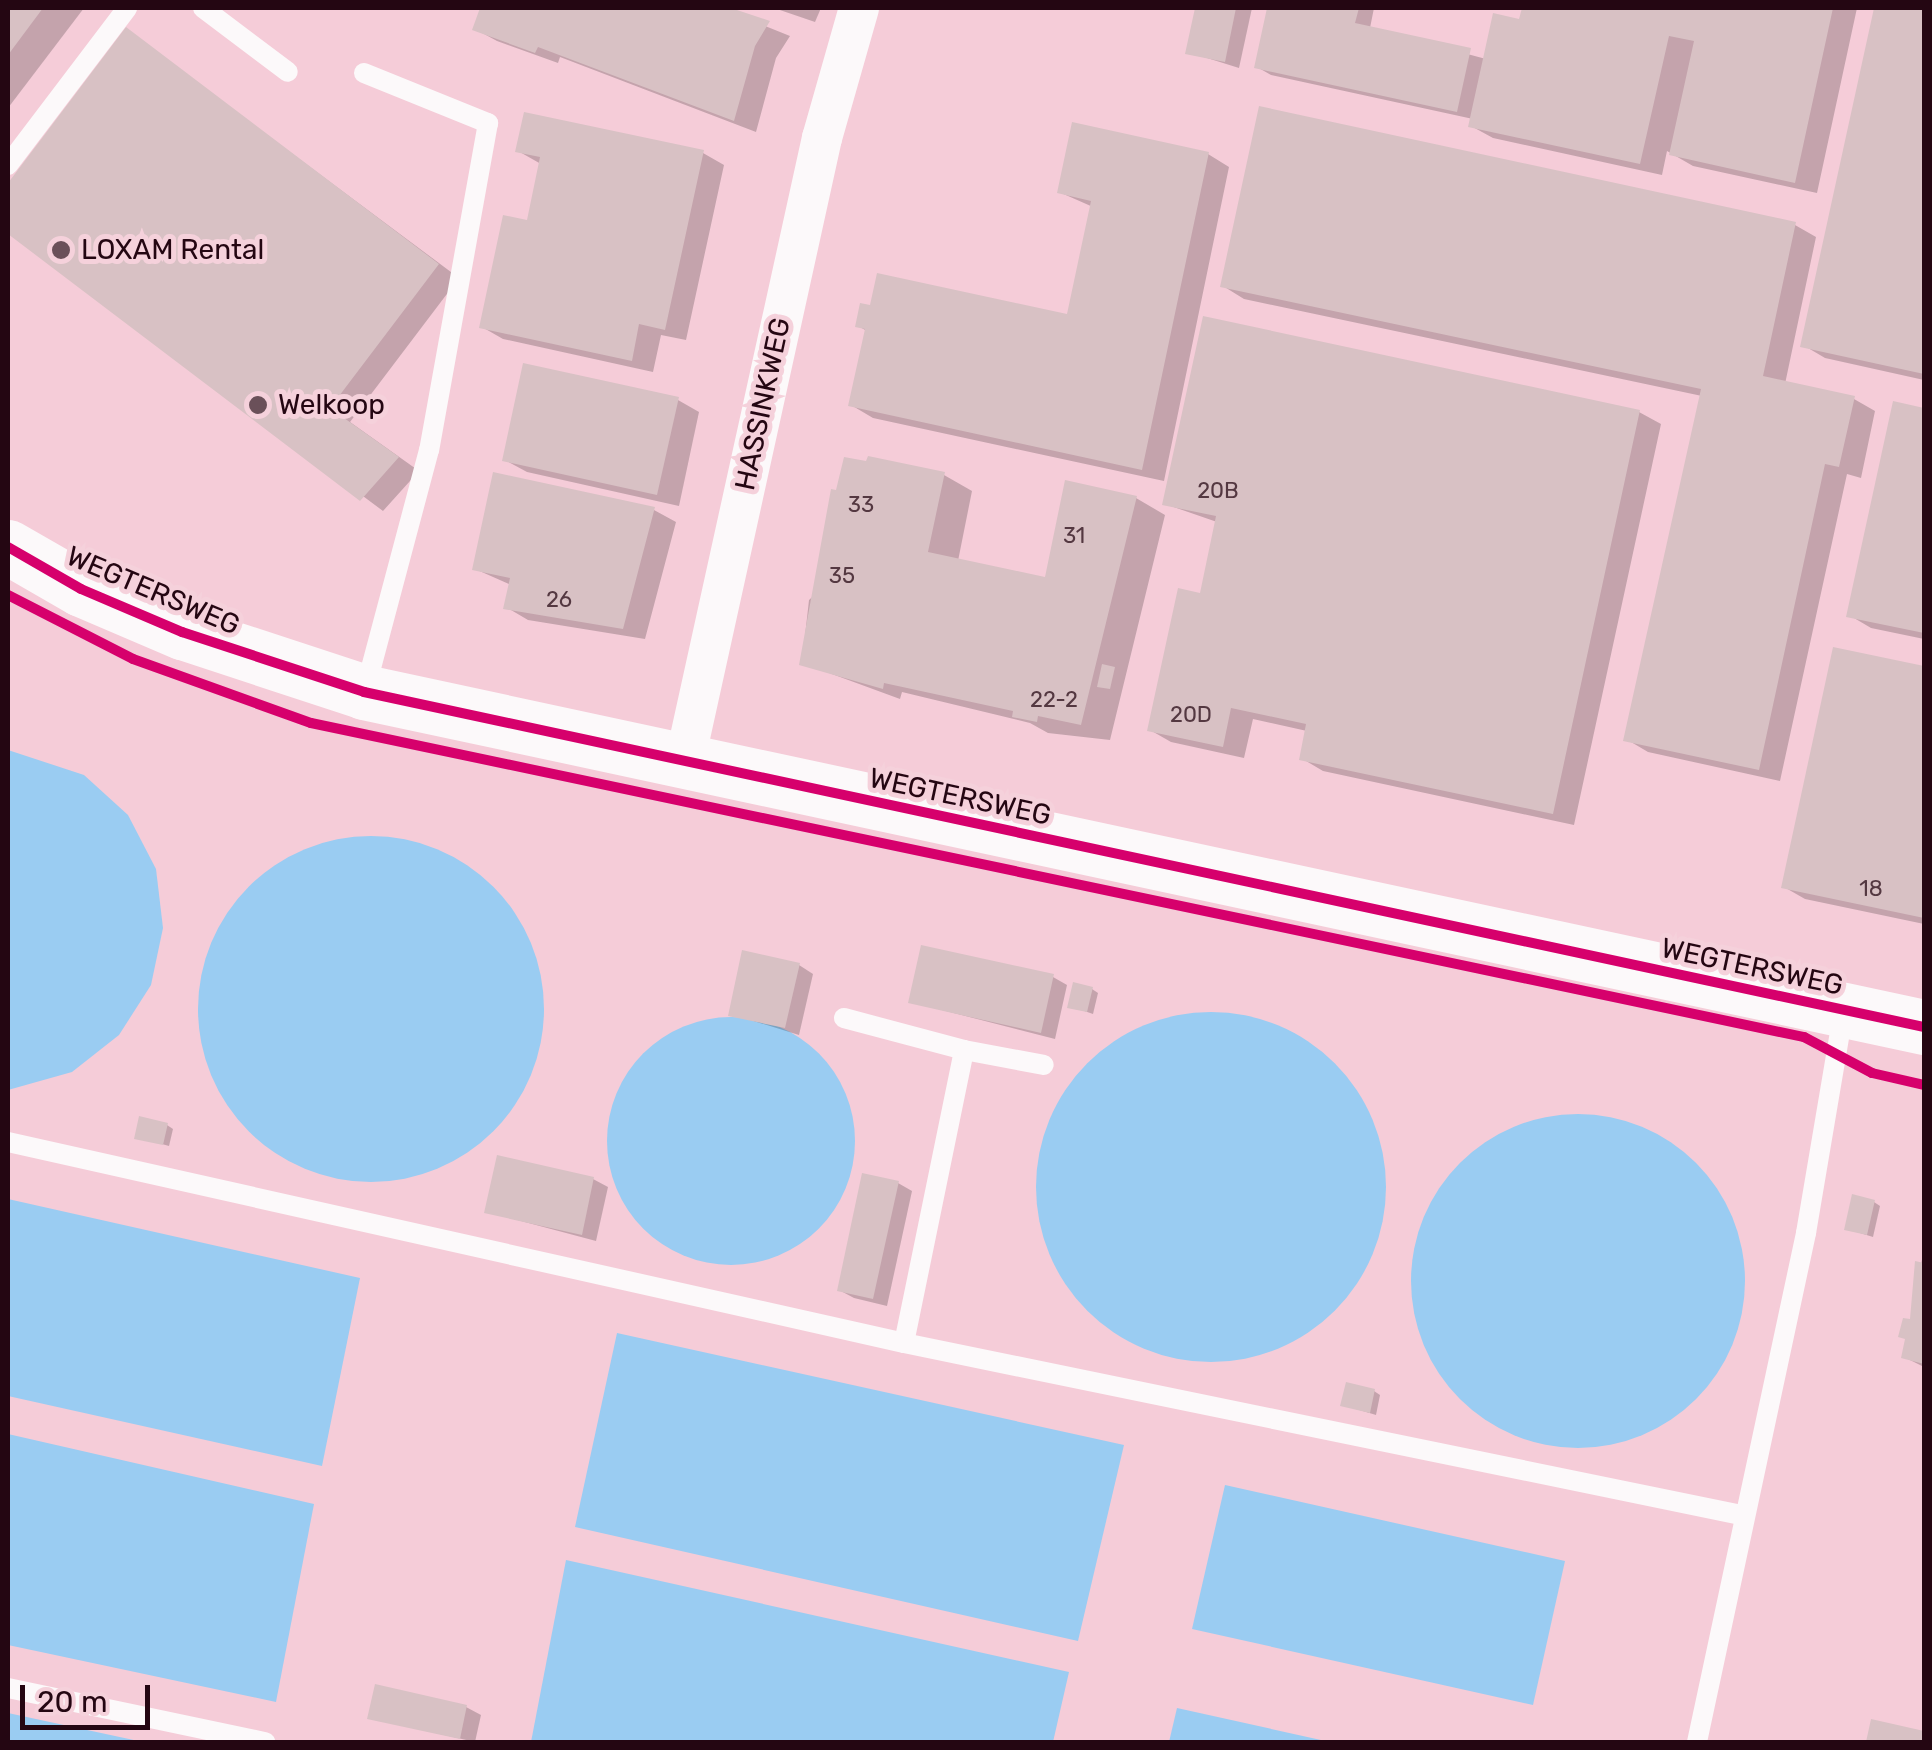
<!DOCTYPE html>
<html>
<head>
<meta charset="utf-8">
<style>
  body { margin:0 }
  #map { position:relative; width:1932px; height:1750px; overflow:hidden; background:#edd9de; font-family:Rubik,sans-serif }
  div>[style] { position:absolute }
  .built>* { inset:0; background:#f5ccd8 }
  .water>* { inset:0; background:#9accf2 }
  .round { border-radius:50% }
  .shadow>* { inset:0; background:#0003 }
  .building>* { inset:0; background:#d8c1c4 }
  .lane>* { height:20px; margin:-10px; padding:0 10px; transform-origin:10px; border-radius:10px; background:#fcf9fa }
  .street>* { height:40px; margin:-20px; padding:0 20px; transform-origin:20px; border-radius:20px; background:#fcf9fa }
  .secondary>* { height:55px; margin:-27.5px; padding:0 27.5px; transform-origin:27.5px; border-radius:27.5px; background:#fcf9fa }
  .cycleway>* { height:10px; margin:-5px; padding:0 5px; transform-origin:5px; border-radius:5px; background:#d6006c }
  .dots>* { width:28px; height:28px; translate:-50% -50%; box-sizing:border-box; border:5px solid #f5d1db; border-radius:50% }
  span { translate:-50% -50%; white-space:nowrap; text-align:center; line-height:1.15; -webkit-text-stroke:10px #f5d1db; paint-order:stroke }
  .number-label { font-size:22px; color:#543841 }
  .number-label span { -webkit-text-stroke-width:0 }
  .poi-label { font-size:28px; color:#240612 }
  .left { translate:0 -50%; text-align:left }
  .street-label { font-size:28px; color:#240612 }
  .frame { position:absolute; inset:0; border:10px solid #240612; pointer-events:none }
  .scale { position:absolute; left:20px; top:1685px; width:130px; height:45px; box-sizing:border-box; border:5px solid #240612; border-top:0; padding-left:12px; font-size:30px; line-height:35px; white-space:nowrap; color:#240612; -webkit-text-stroke:8px #f5d1db; paint-order:stroke }
</style>
</head>
<body>
<div id="map">
  <div class="built">
    <i style="clip-path:polygon(8px 8px,1924px 8px,1924px 1742px,8px 1742px)"></i>
  </div>
  <div class="water">
    <i style="clip-path:polygon(8px 750px,84px 775px,128px 815px,156px 869px,163px 928px,151px 985px,119px 1035px,72px 1072px,8px 1090px)"></i>
    <i class="round" style="left:198px;top:836px;width:346px;height:346px"></i>
    <i class="round" style="left:1036px;top:1012px;width:350px;height:350px"></i>
    <i class="round" style="left:607px;top:1017px;width:248px;height:248px"></i>
    <i class="round" style="left:1411px;top:1114px;width:334px;height:334px"></i>
    <i style="clip-path:polygon(8px 1199px,360px 1278px,322px 1466px,8px 1396px)"></i>
    <i style="clip-path:polygon(617px 1333px,1124px 1445px,1078px 1641px,575px 1527px)"></i>
    <i style="clip-path:polygon(8px 1434px,314px 1504px,276px 1702px,8px 1645px)"></i>
    <i style="clip-path:polygon(1225px 1485px,1565px 1561px,1533px 1705px,1192px 1629px)"></i>
    <i style="clip-path:polygon(566px 1560px,1069px 1672px,1053px 1742px,531px 1742px)"></i>
    <i style="clip-path:polygon(1177px 1708px,1330px 1742px,1169px 1742px)"></i>
    <i style="clip-path:polygon(8px 1713px,143px 1742px,8px 1742px)"></i>
  </div>
  <div class="shadow">
    <i style="clip-path:polygon(8px 8px,84px 8px,8px 108px)"></i>
    <i style="clip-path:polygon(483px 8px,721px 8px,790px 36px,776px 58px,756px 132px,560px 57px,558px 63px,497px 41px,475px 29px)"></i>
    <i style="clip-path:polygon(774px 8px,821px 8px,815px 22px)"></i>
    <i style="clip-path:polygon(1198px 8px,1252px 8px,1239px 68px,1188px 52px)"></i>
    <i style="clip-path:polygon(1270px 8px,1374px 8px,1370px 28px,1486px 59px,1521px 22px,1525px 8px,1857px 8px,1817px 193px,1693px 166px,1667px 151px,1662px 175px,1493px 138px,1471px 126px,1473px 119px,1271px 75px,1257px 67px)"></i>
    <i style="clip-path:polygon(1882px 8px,1924px 8px,1924px 380px,1825px 358px,1803px 345px)"></i>
    <i style="clip-path:polygon(126px 30px,459px 278px,350px 422px,419px 471px,383px 511px,8px 231px,8px 187px)"></i>
    <i style="clip-path:polygon(518px 151px,703px 153px,724px 165px,686px 340px,661px 335px,653px 372px,503px 339px,482px 327px,529px 223px,541px 164px)"></i>
    <i style="clip-path:polygon(1208px 154px,1229px 167px,1164px 481px,873px 418px,851px 405px,867px 331px,858px 326px,1069px 317px,1093px 207px,1059px 192px)"></i>
    <i style="clip-path:polygon(1795px 225px,1816px 237px,1785px 384px,1854px 399px,1875px 411px,1861px 478px,1847px 474px,1780px 781px,1648px 752px,1626px 739px,1702px 396px,1244px 299px,1223px 286px)"></i>
    <i style="clip-path:polygon(678px 400px,699px 412px,679px 506px,527px 472px,505px 460px)"></i>
    <i style="clip-path:polygon(1895px 404px,1924px 410px,1924px 639px,1871px 628px,1849px 615px)"></i>
    <i style="clip-path:polygon(1639px 412px,1661px 424px,1574px 825px,1323px 771px,1301px 758px,1307px 731px,1253px 719px,1244px 758px,1171px 742px,1150px 730px,1201px 596px,1217px 522px,1165px 504px)"></i>
    <i style="clip-path:polygon(944px 475px,972px 491px,958px 561px,1046px 580px,1136px 498px,1165px 515px,1110px 740px,1048px 733px,1030px 723px,902px 692px,900px 699px,802px 663px,809px 600px)"></i>
    <i style="clip-path:polygon(654px 510px,676px 522px,645px 639px,528px 620px,506px 607px,511px 585px,475px 569px)"></i>
    <i style="clip-path:polygon(1835px 650px,1924px 669px,1924px 924px,1805px 899px,1784px 887px)"></i>
    <i style="clip-path:polygon(799px 965px,813px 974px,799px 1035px,731px 1014px)"></i>
    <i style="clip-path:polygon(1053px 977px,1067px 985px,1055px 1039px,911px 1002px)"></i>
    <i style="clip-path:polygon(1092px 989px,1098px 993px,1093px 1014px,1070px 1006px)"></i>
    <i style="clip-path:polygon(167px 1125px,173px 1129px,169px 1146px,137px 1137px)"></i>
    <i style="clip-path:polygon(593px 1179px,608px 1187px,596px 1241px,487px 1212px)"></i>
    <i style="clip-path:polygon(898px 1183px,912px 1191px,887px 1306px,854px 1298px,839px 1290px)"></i>
    <i style="clip-path:polygon(1874px 1202px,1880px 1206px,1873px 1237px,1847px 1229px)"></i>
    <i style="clip-path:polygon(1924px 1249px,1924px 1367px,1904px 1357px)"></i>
    <i style="clip-path:polygon(1374px 1391px,1380px 1395px,1376px 1415px,1343px 1405px)"></i>
    <i style="clip-path:polygon(466px 1707px,481px 1715px,475px 1742px,370px 1718px)"></i>
  </div>
  <div class="building">
    <i style="clip-path:polygon(8px 8px,43px 8px,8px 55px)"></i>
    <i style="clip-path:polygon(480px 8px,731px 8px,770px 21px,755px 46px,734px 121px,538px 47px,535px 53px,472px 30px)"></i>
    <i style="clip-path:polygon(1195px 8px,1236px 8px,1225px 62px,1185px 54px)"></i>
    <i style="clip-path:polygon(1267px 8px,1359px 8px,1355px 23px,1471px 48px,1457px 112px,1254px 68px)"></i>
    <i style="clip-path:polygon(1522px 8px,1833px 8px,1795px 183px,1669px 155px,1694px 41px,1669px 36px,1640px 164px,1468px 127px,1493px 13px,1519px 19px)"></i>
    <i style="clip-path:polygon(1874px 8px,1924px 8px,1924px 374px,1800px 347px)"></i>
    <i style="clip-path:polygon(126px 27px,439px 264px,330px 408px,399px 457px,360px 501px,8px 234px,8px 183px)"></i>
    <i style="clip-path:polygon(1259px 106px,1796px 222px,1763px 376px,1855px 396px,1839px 467px,1825px 464px,1759px 770px,1623px 741px,1701px 389px,1220px 287px)"></i>
    <i style="clip-path:polygon(524px 112px,704px 150px,665px 330px,639px 324px,632px 361px,479px 328px,503px 215px,527px 220px,540px 157px,515px 152px)"></i>
    <i style="clip-path:polygon(1072px 122px,1209px 152px,1142px 470px,848px 406px,865px 329px,855px 327px,860px 303px,870px 305px,877px 273px,1067px 314px,1091px 201px,1057px 193px)"></i>
    <i style="clip-path:polygon(1203px 316px,1640px 410px,1553px 814px,1299px 760px,1306px 724px,1231px 708px,1223px 747px,1147px 731px,1178px 588px,1200px 593px,1216px 516px,1162px 505px)"></i>
    <i style="clip-path:polygon(523px 363px,679px 397px,657px 495px,502px 461px)"></i>
    <i style="clip-path:polygon(1893px 401px,1924px 408px,1924px 633px,1846px 617px)"></i>
    <i style="clip-path:polygon(868px 456px,945px 472px,928px 552px,1045px 577px,1065px 480px,1137px 496px,1081px 725px,1038px 716px,1037px 722px,1012px 717px,1013px 711px,884px 683px,883px 689px,799px 665px,831px 489px,836px 490px,844px 457px,866px 461px)"></i>
    <i style="clip-path:polygon(493px 472px,655px 507px,623px 629px,503px 609px,510px 578px,472px 570px)"></i>
    <i style="clip-path:polygon(1833px 647px,1924px 666px,1924px 918px,1781px 888px)"></i>
    <i style="clip-path:polygon(1102px 664px,1115px 667px,1110px 689px,1097px 687px)"></i>
    <i style="clip-path:polygon(921px 945px,1054px 974px,1041px 1033px,908px 1003px)"></i>
    <i style="clip-path:polygon(742px 950px,800px 963px,785px 1028px,728px 1016px)"></i>
    <i style="clip-path:polygon(1073px 982px,1093px 987px,1087px 1012px,1067px 1008px)"></i>
    <i style="clip-path:polygon(139px 1116px,168px 1123px,163px 1145px,134px 1139px)"></i>
    <i style="clip-path:polygon(497px 1155px,594px 1177px,582px 1235px,484px 1213px)"></i>
    <i style="clip-path:polygon(862px 1173px,899px 1181px,873px 1299px,837px 1291px)"></i>
    <i style="clip-path:polygon(1852px 1194px,1875px 1200px,1867px 1235px,1844px 1230px)"></i>
    <i style="clip-path:polygon(1915px 1261px,1924px 1263px,1924px 1364px,1901px 1358px,1905px 1339px,1898px 1337px,1903px 1318px,1910px 1319px)"></i>
    <i style="clip-path:polygon(1346px 1382px,1375px 1389px,1370px 1413px,1340px 1406px)"></i>
    <i style="clip-path:polygon(375px 1684px,467px 1705px,460px 1739px,367px 1719px)"></i>
    <i style="clip-path:polygon(1871px 1719px,1924px 1731px,1924px 1742px,1866px 1742px)"></i>
  </div>
  <div class="lane">
    <i style="left:203px;top:8px;width:106px;rotate:37deg"></i>
    <i style="left:364px;top:73px;width:134px;rotate:22deg"></i>
    <i style="left:488px;top:123px;width:332px;rotate:100.2deg"></i>
    <i style="left:429px;top:450px;width:248px;rotate:104.9deg"></i>
    <i style="left:8px;top:165px;width:197px;rotate:-52.8deg"></i>
    <i style="left:844px;top:1018px;width:124px;rotate:14.9deg"></i>
    <i style="left:8px;top:1142px;width:918px;rotate:12.64deg"></i>
    <i style="left:904px;top:1343px;width:854px;rotate:11.61deg"></i>
    <i style="left:904px;top:1343px;width:299px;rotate:-78.4deg"></i>
    <i style="left:964px;top:1050px;width:81px;rotate:10.6deg"></i>
    <i style="left:8px;top:1688px;width:263px;rotate:11.9deg"></i>
    <i style="left:1697px;top:1742px;width:521px;rotate:-77.91deg"></i>
    <i style="left:1806px;top:1233px;width:222px;rotate:-80.4deg"></i>
  </div>
  <div class="street">
    <i style="left:685px;top:760px;width:637px;rotate:-77.58deg"></i>
    <i style="left:822px;top:138px;width:135px;rotate:-74.1deg"></i>
  </div>
  <div class="secondary">
    <i style="left:8px;top:547px;width:84px;rotate:29.9deg"></i>
    <i style="left:81px;top:589px;width:110px;rotate:23.1deg"></i>
    <i style="left:182px;top:632px;width:192px;rotate:18.2deg"></i>
    <i style="left:364px;top:692px;width:1596px;rotate:12.12deg"></i>
  </div>
  <div class="cycleway">
    <i style="left:8px;top:547px;width:84px;rotate:29.9deg"></i>
    <i style="left:81px;top:589px;width:110px;rotate:23.1deg"></i>
    <i style="left:182px;top:632px;width:192px;rotate:18.2deg"></i>
    <i style="left:364px;top:692px;width:1596px;rotate:12.12deg"></i>
    <i style="left:8px;top:595px;width:140px;rotate:27.1deg"></i>
    <i style="left:133px;top:659px;width:189px;rotate:19.8deg"></i>
    <i style="left:311px;top:723px;width:1526px;rotate:11.88deg"></i>
    <i style="left:1804px;top:1037px;width:77px;rotate:27.9deg"></i>
    <i style="left:1872px;top:1073px;width:53px;rotate:13deg"></i>
  </div>
  <div class="dots">
    <i style="left:61px;top:250px;background:#6a5059"></i>
    <i style="left:258px;top:405px;background:#6a5059"></i>
  </div>
  <div class="number-label">
    <span style="left:1218px;top:491px">20B</span>
    <span style="left:861px;top:505px">33</span>
    <span style="left:1074px;top:536px">31</span>
    <span style="left:842px;top:576px">35</span>
    <span style="left:559px;top:600px">26</span>
    <span style="left:1054px;top:700px">22-2</span>
    <span style="left:1191px;top:715px">20D</span>
    <span style="left:1871px;top:889px">18</span>
  </div>
  <div class="poi-label">
    <span class="left" style="left:81px;top:250px">LOXAM Rental</span>
    <span class="left" style="left:278px;top:405px">Welkoop</span>
  </div>
  <div class="street-label">
    <span style="left:763px;top:404px;rotate:-78deg">HASSINKWEG</span>
    <span style="left:153px;top:591px;rotate:23deg">WEGTERSWEG</span>
    <span style="left:960px;top:797px;rotate:12deg">WEGTERSWEG</span>
    <span style="left:1752px;top:967px;rotate:12deg">WEGTERSWEG</span>
  </div>
  <div class="frame"></div>
  <div class="scale">20 m</div>
</div>
</body>
</html>
